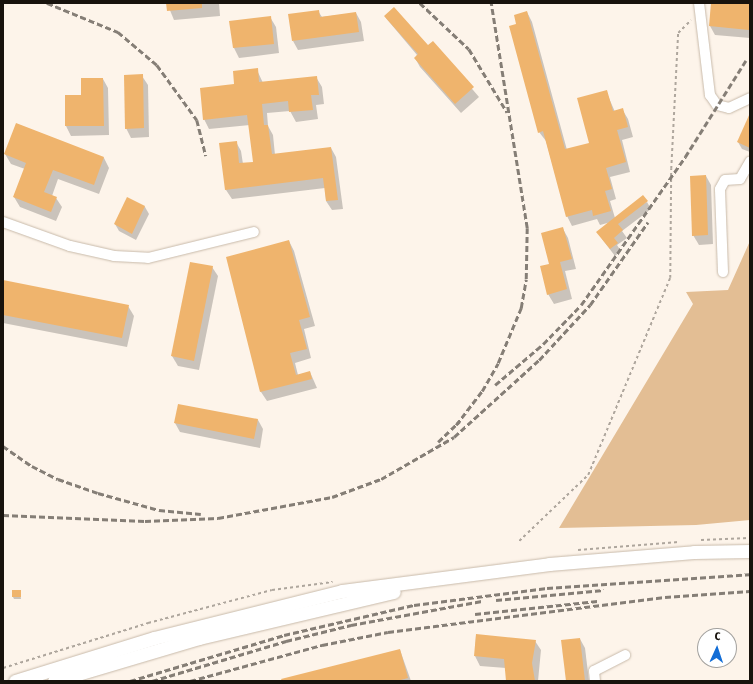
<!DOCTYPE html>
<html>
<head>
<meta charset="utf-8">
<style>
  body { margin:0 }
  #map { position:relative; width:753px; height:684px; overflow:hidden; background:#fdf4ea; font-family:"Fira Sans Condensed",sans-serif }
  div>[style] { position:absolute }
  .green>* { inset:0; background:#e3be94 }
  .shadow>* { inset:0; background:#0003 }
  .building>* { inset:0; background:#efb46d }
  .path>* { height:1.5px; margin-top:-0.75px; transform-origin:0; background:repeating-linear-gradient(90deg,#aea69d 0 3px,transparent 0 6px) }
  .roads { filter:drop-shadow(0 0 1px #c8baaa) drop-shadow(0 0 1px #c8baaa) }
  .minor>* { height:10px; margin:-5px; padding:0 5px; transform-origin:5px; border-radius:5px; background:#fff }
  .major>* { height:13px; margin:-6.5px; padding:0 6.5px; transform-origin:6.5px; border-radius:6.5px; background:#fff }
  .rail>* { height:2.5px; margin-top:-1.25px; transform-origin:0; background:repeating-linear-gradient(90deg,#857e76 0 6px,transparent 0 9px) }
  span { translate:-50% -50%; white-space:nowrap; text-align:center; line-height:1.15; -webkit-text-stroke:3.5px #fff; paint-order:stroke }
  .frame { position:absolute; inset:0; border:4px solid #18130d; pointer-events:none }
  .north { position:absolute; left:697px; top:628px; width:40px; height:40px; box-sizing:border-box; background:#fff; border:1px solid #a3a19e; border-radius:50%; rotate:3deg; font-size:11px; font-weight:700; line-height:16px; text-align:center; color:#18130d }
  .north::after { content:''; display:block; margin:auto; width:14px; height:18px; background:#126dd6; clip-path:polygon(50% 0,100% 100%,50% 72%,0 100%) }
</style>
</head>
<body>
<div id="map">
  <div class="green">
    <i style="clip-path:polygon(750px 241px,750px 520px,696px 525px,559px 528px,693px 304px,686px 292px,728px 290px)"></i>
  </div>
  <div class="shadow">
    <i style="clip-path:polygon(167px 3px,219px 3px,220px 16px,174px 20px)"></i>
    <i style="clip-path:polygon(712px 3px,750px 3px,750px 38px,715px 35px,710px 26px)"></i>
    <i style="clip-path:polygon(318px 11px,322px 17px,356px 13px,361px 22px,364px 41px,298px 50px,293px 41px)"></i>
    <i style="clip-path:polygon(527px 12px,532px 22px,567px 150px,590px 144px,606px 91px,615px 112px,622px 109px,628px 119px,633px 137px,622px 140px,630px 172px,610px 177px,616px 199px,610px 201px,615px 218px,647px 202px,651px 209px,622px 231px,627px 238px,617px 245px,621px 251px,615px 256px,602px 239px,611px 222px,600px 225px,597px 219px,572px 226px,567px 216px,546px 141px,539px 132px,517px 25px)"></i>
    <i style="clip-path:polygon(270px 17px,276px 27px,279px 53px,239px 58px,234px 48px,231px 22px)"></i>
    <i style="clip-path:polygon(385px 17px,428px 46px,433px 43px,479px 97px,461px 113px,420px 67px,415px 58px,417px 55px)"></i>
    <i style="clip-path:polygon(257px 70px,263px 83px,316px 77px,322px 87px,324px 104px,316px 105px,318px 119px,296px 122px,290px 111px,267px 113px,268px 126px,273px 135px,275px 155px,331px 148px,336px 157px,343px 209px,332px 210px,326px 201px,325px 188px,232px 199px,226px 190px,236px 142px,241px 151px,243px 164px,254px 163px,250px 125px,209px 129px,204px 119px,235px 85px)"></i>
    <i style="clip-path:polygon(142px 76px,148px 85px,149px 137px,131px 138px,126px 128px)"></i>
    <i style="clip-path:polygon(103px 79px,108px 88px,109px 135px,71px 136px,66px 126px,66px 96px,82px 96px)"></i>
    <i style="clip-path:polygon(17px 124px,104px 158px,109px 168px,99px 194px,58px 179px,52px 196px,56px 198px,62px 207px,56px 221px,20px 207px,14px 197px,25px 169px,11px 164px,5px 154px)"></i>
    <i style="clip-path:polygon(750px 125px,750px 152px,742px 149px,738px 142px)"></i>
    <i style="clip-path:polygon(706px 176px,711px 185px,713px 244px,699px 245px,693px 235px)"></i>
    <i style="clip-path:polygon(127px 199px,145px 207px,149px 214px,136px 240px,119px 231px,115px 224px)"></i>
    <i style="clip-path:polygon(563px 229px,568px 238px,576px 269px,565px 271px,572px 299px,554px 304px,548px 294px,550px 264px)"></i>
    <i style="clip-path:polygon(289px 241px,294px 251px,315px 326px,304px 329px,311px 358px,295px 363px,298px 375px,310px 372px,317px 388px,267px 401px,261px 392px,227px 258px)"></i>
    <i style="clip-path:polygon(212px 267px,218px 276px,199px 370px,178px 366px,172px 356px)"></i>
    <i style="clip-path:polygon(3px 281px,128px 306px,134px 316px,127px 347px,3px 323px)"></i>
    <i style="clip-path:polygon(258px 420px,263px 429px,260px 448px,180px 432px,175px 423px)"></i>
    <i style="clip-path:polygon(20px 591px,21px 599px,14px 599px,13px 597px)"></i>
    <i style="clip-path:polygon(476px 635px,535px 641px,541px 650px,538px 681px,507px 681px,506px 668px,480px 666px,475px 656px)"></i>
    <i style="clip-path:polygon(580px 639px,585px 648px,589px 681px,567px 681px)"></i>
    <i style="clip-path:polygon(400px 650px,411px 681px,286px 681px)"></i>
  </div>
  <div class="building">
    <i style="clip-path:polygon(166px 3px,202px 3px,202px 8px,167px 11px)"></i>
    <i style="clip-path:polygon(711px 3px,750px 3px,749px 30px,709px 26px)"></i>
    <i style="clip-path:polygon(394px 7px,428px 45px,433px 41px,474px 87px,455px 104px,414px 58px,418px 54px,384px 16px)"></i>
    <i style="clip-path:polygon(319px 10px,320px 17px,356px 12px,359px 32px,292px 41px,288px 14px)"></i>
    <i style="clip-path:polygon(527px 11px,565px 149px,589px 143px,577px 98px,607px 90px,613px 111px,623px 108px,628px 127px,617px 130px,626px 162px,606px 168px,612px 189px,605px 191px,611px 211px,593px 216px,592px 210px,566px 217px,543px 131px,538px 133px,509px 26px,516px 24px,514px 15px)"></i>
    <i style="clip-path:polygon(271px 16px,274px 44px,233px 48px,229px 21px)"></i>
    <i style="clip-path:polygon(258px 68px,259px 82px,317px 76px,319px 95px,311px 95px,313px 110px,289px 112px,288px 101px,262px 104px,264px 125px,268px 125px,272px 154px,331px 147px,338px 200px,326px 201px,323px 178px,225px 190px,219px 143px,237px 141px,239px 163px,253px 162px,247px 115px,203px 120px,200px 88px,234px 84px,233px 71px)"></i>
    <i style="clip-path:polygon(143px 74px,144px 128px,125px 129px,124px 75px)"></i>
    <i style="clip-path:polygon(81px 78px,103px 78px,104px 126px,65px 126px,65px 95px,81px 95px)"></i>
    <i style="clip-path:polygon(750px 113px,750px 148px,737px 142px)"></i>
    <i style="clip-path:polygon(16px 123px,104px 157px,94px 185px,53px 170px,44px 192px,57px 197px,51px 212px,13px 197px,26px 163px,4px 154px)"></i>
    <i style="clip-path:polygon(706px 175px,708px 235px,692px 236px,690px 176px)"></i>
    <i style="clip-path:polygon(643px 195px,648px 201px,618px 224px,623px 230px,614px 238px,618px 243px,610px 249px,596px 232px)"></i>
    <i style="clip-path:polygon(127px 197px,145px 206px,132px 234px,114px 224px)"></i>
    <i style="clip-path:polygon(563px 227px,572px 259px,560px 262px,567px 289px,547px 295px,540px 266px,549px 264px,541px 233px)"></i>
    <i style="clip-path:polygon(289px 240px,310px 317px,299px 320px,307px 349px,290px 353px,296px 375px,310px 371px,312px 379px,260px 392px,226px 257px)"></i>
    <i style="clip-path:polygon(190px 262px,213px 266px,194px 361px,171px 356px)"></i>
    <i style="clip-path:polygon(3px 280px,129px 305px,122px 338px,3px 315px)"></i>
    <i style="clip-path:polygon(178px 404px,258px 419px,254px 439px,174px 423px)"></i>
    <i style="clip-path:polygon(12px 590px,21px 590px,21px 597px,12px 597px)"></i>
    <i style="clip-path:polygon(476px 634px,536px 640px,532px 663px,535px 681px,506px 681px,504px 659px,474px 656px)"></i>
    <i style="clip-path:polygon(580px 638px,585px 681px,566px 681px,561px 640px)"></i>
    <i style="clip-path:polygon(400px 649px,408px 678px,397px 681px,282px 681px,281px 679px)"></i>
  </div>
  <div class="path">
    <i style="left:701px;top:540px;width:48px;rotate:-2.4deg"></i>
    <i style="left:519px;top:541px;width:95px;rotate:-43.7deg"></i>
    <i style="left:588px;top:475px;width:213px;rotate:-67.4deg"></i>
    <i style="left:670px;top:278px;width:109px;rotate:-89.5deg"></i>
    <i style="left:671px;top:169px;width:136px;rotate:-87.1deg"></i>
    <i style="left:678px;top:33px;width:18px;rotate:-45deg"></i>
    <i style="left:578px;top:550px;width:101px;rotate:-4.5deg"></i>
    <i style="left:3px;top:668px;width:152px;rotate:-17.2deg"></i>
    <i style="left:148px;top:623px;width:128px;rotate:-14.9deg"></i>
    <i style="left:272px;top:590px;width:61px;rotate:-7.6deg"></i>
  </div>
  <div class="roads">
    <div class="minor">
      <i style="left:699px;top:3px;width:93px;rotate:83.2deg"></i>
      <i style="left:710px;top:95px;width:12px;rotate:55deg"></i>
      <i style="left:717px;top:105px;width:12px;rotate:14deg"></i>
      <i style="left:729px;top:108px;width:23px;rotate:-25deg"></i>
      <i style="left:3px;top:222px;width:71px;rotate:19.7deg"></i>
      <i style="left:70px;top:246px;width:45px;rotate:12.8deg"></i>
      <i style="left:114px;top:256px;width:34px;rotate:3deg"></i>
      <i style="left:148px;top:258px;width:109px;rotate:-13.8deg"></i>
      <i style="left:723px;top:272px;width:83px;rotate:-92.1deg"></i>
      <i style="left:720px;top:189px;width:10px;rotate:-61deg"></i>
      <i style="left:725px;top:180px;width:15px;rotate:-4deg"></i>
      <i style="left:740px;top:179px;width:20px;rotate:-60deg"></i>
      <i style="left:595px;top:681px;width:10px;rotate:-96deg"></i>
      <i style="left:594px;top:671px;width:35px;rotate:-27deg"></i>
    </div>
    <div class="major">
      <i style="left:15px;top:681px;width:145px;rotate:-17.2deg"></i>
      <i style="left:154px;top:638px;width:194px;rotate:-14deg"></i>
      <i style="left:342px;top:591px;width:209px;rotate:-7.4deg"></i>
      <i style="left:549px;top:564px;width:145px;rotate:-4.7deg"></i>
      <i style="left:694px;top:552px;width:56px;rotate:-1deg"></i>
      <i style="left:54px;top:681px;width:151px;rotate:-16.5deg"></i>
      <i style="left:199px;top:638px;width:200px;rotate:-13.3deg"></i>
    </div>
  </div>
  <div class="rail">
    <i style="left:47px;top:3px;width:77px;rotate:22.2deg"></i>
    <i style="left:118px;top:32px;width:51px;rotate:40.2deg"></i>
    <i style="left:157px;top:65px;width:68px;rotate:54deg"></i>
    <i style="left:197px;top:120px;width:37px;rotate:76deg"></i>
    <i style="left:420px;top:3px;width:67px;rotate:43.2deg"></i>
    <i style="left:469px;top:49px;width:74px;rotate:58.9deg"></i>
    <i style="left:495px;top:385px;width:63px;rotate:-40.5deg"></i>
    <i style="left:543px;top:344px;width:54px;rotate:-45.7deg"></i>
    <i style="left:581px;top:305px;width:181px;rotate:-54.9deg"></i>
    <i style="left:685px;top:157px;width:115px;rotate:-57.8deg"></i>
    <i style="left:456px;top:425px;width:43px;rotate:-52.6deg"></i>
    <i style="left:482px;top:391px;width:32px;rotate:-60deg"></i>
    <i style="left:498px;top:363px;width:60px;rotate:-67.3deg"></i>
    <i style="left:521px;top:308px;width:29px;rotate:-80deg"></i>
    <i style="left:526px;top:279px;width:51px;rotate:-88.9deg"></i>
    <i style="left:527px;top:228px;width:228px;rotate:-99.1deg"></i>
    <i style="left:438px;top:442px;width:30px;rotate:-44deg"></i>
    <i style="left:3px;top:446px;width:35px;rotate:35deg"></i>
    <i style="left:32px;top:466px;width:29px;rotate:27deg"></i>
    <i style="left:58px;top:479px;width:42px;rotate:19.3deg"></i>
    <i style="left:98px;top:493px;width:63px;rotate:15.6deg"></i>
    <i style="left:159px;top:510px;width:42px;rotate:5.4deg"></i>
    <i style="left:3px;top:515px;width:142px;rotate:2.4deg"></i>
    <i style="left:145px;top:521px;width:73px;rotate:-2.4deg"></i>
    <i style="left:218px;top:518px;width:116px;rotate:-10.4deg"></i>
    <i style="left:332px;top:497px;width:52px;rotate:-20.2deg"></i>
    <i style="left:381px;top:479px;width:84px;rotate:-29.9deg"></i>
    <i style="left:454px;top:437px;width:115px;rotate:-42.2deg"></i>
    <i style="left:539px;top:360px;width:75px;rotate:-47.2deg"></i>
    <i style="left:590px;top:305px;width:101px;rotate:-55.1deg"></i>
    <i style="left:496px;top:600px;width:108px;rotate:-5.3deg"></i>
    <i style="left:475px;top:614px;width:123px;rotate:-6.1deg"></i>
    <i style="left:130px;top:681px;width:161px;rotate:-16.6deg"></i>
    <i style="left:284px;top:635px;width:133px;rotate:-13deg"></i>
    <i style="left:414px;top:605px;width:134px;rotate:-7.3deg"></i>
    <i style="left:547px;top:588px;width:203px;rotate:-3.9deg"></i>
    <i style="left:152px;top:681px;width:140px;rotate:-16.6deg"></i>
    <i style="left:286px;top:641px;width:67px;rotate:-13.8deg"></i>
    <i style="left:351px;top:625px;width:133px;rotate:-10.4deg"></i>
    <i style="left:190px;top:681px;width:137px;rotate:-15.3deg"></i>
    <i style="left:322px;top:645px;width:67px;rotate:-11.1deg"></i>
    <i style="left:388px;top:632px;width:279px;rotate:-7.2deg"></i>
    <i style="left:665px;top:597px;width:85px;rotate:-4deg"></i>
  </div>
  <div class="frame"></div>
  <div class="north">С</div>
</div>
</body>
</html>
